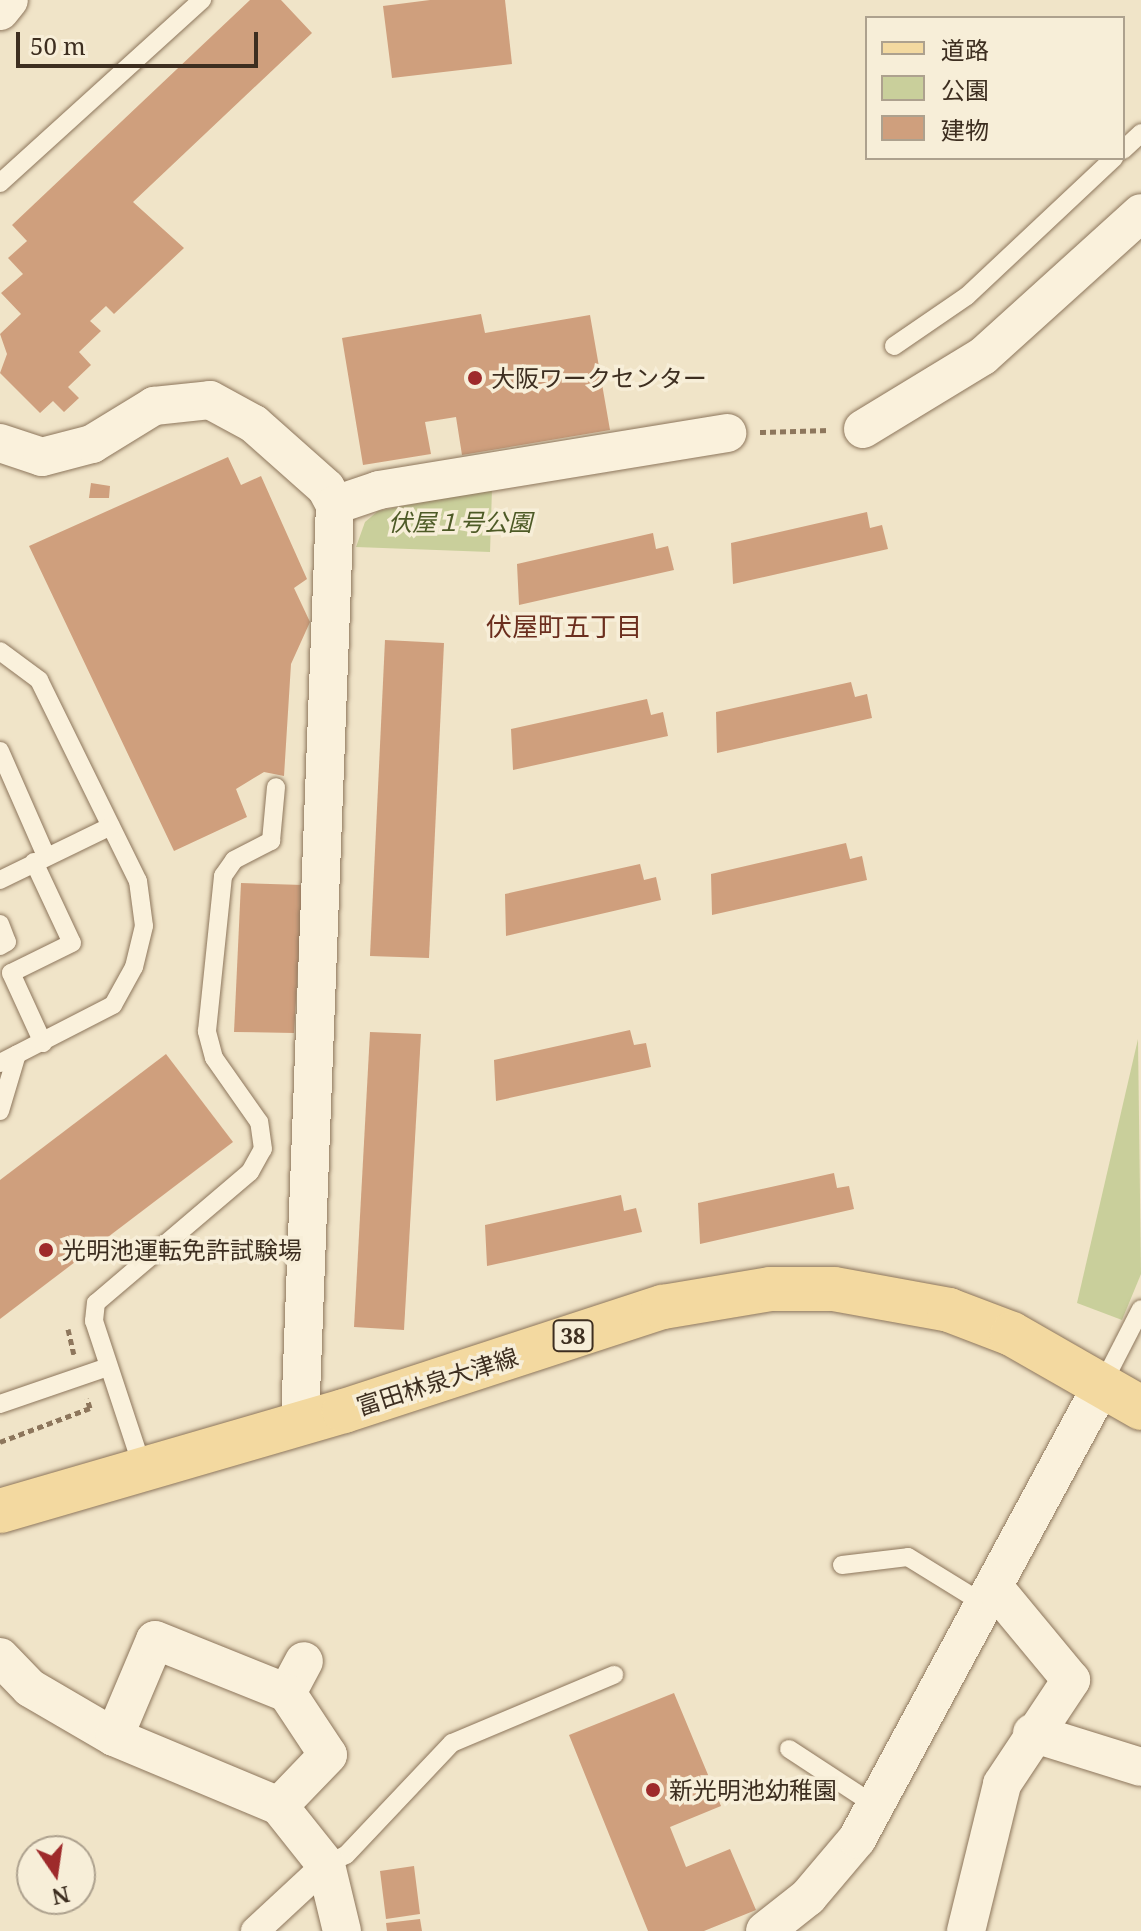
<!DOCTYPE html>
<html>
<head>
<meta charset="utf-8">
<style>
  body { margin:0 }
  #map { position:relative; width:1141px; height:1931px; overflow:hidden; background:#f0e4c8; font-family:"Noto Serif","Noto Sans JP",serif }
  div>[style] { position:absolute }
  .green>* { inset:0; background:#c9cf9b }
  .building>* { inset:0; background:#cf9f7d }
  .path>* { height:5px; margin-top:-2.5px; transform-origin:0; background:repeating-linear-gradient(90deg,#8d765c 0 6px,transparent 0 10px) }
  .roads { filter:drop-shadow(0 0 2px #8d765c) drop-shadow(0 0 2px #8d765c) }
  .service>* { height:18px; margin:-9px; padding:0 9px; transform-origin:9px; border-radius:9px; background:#faf1dc }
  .pedestrian>* { height:28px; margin:-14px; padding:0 14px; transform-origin:14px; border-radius:14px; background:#faf1dc }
  .minor>* { height:38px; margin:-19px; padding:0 19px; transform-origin:19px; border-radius:19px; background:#faf1dc }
  .primary>* { height:44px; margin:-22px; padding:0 22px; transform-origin:22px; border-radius:22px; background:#f3d9a0 }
  .dots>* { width:22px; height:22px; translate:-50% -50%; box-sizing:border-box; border:4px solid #f7eed8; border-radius:50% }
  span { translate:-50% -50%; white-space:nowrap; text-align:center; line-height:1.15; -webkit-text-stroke:7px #f7eed8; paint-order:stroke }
  .shield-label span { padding:2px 6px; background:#f7eed8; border:2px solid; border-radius:6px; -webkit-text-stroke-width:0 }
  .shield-label { font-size:22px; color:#3d2e20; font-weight:700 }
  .poi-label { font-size:24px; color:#3d2e20 }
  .left { translate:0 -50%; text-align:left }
  .park-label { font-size:24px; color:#4d5a26; font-style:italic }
  .street-label { font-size:24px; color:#3d2e20 }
  .neighbourhood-label { font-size:26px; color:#6b2e1e }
  .legend { position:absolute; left:865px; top:16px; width:260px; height:144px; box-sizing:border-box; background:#f7eed8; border:2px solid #ada18e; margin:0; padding:10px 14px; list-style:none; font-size:24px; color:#3d2e20 }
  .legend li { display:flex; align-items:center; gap:16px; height:40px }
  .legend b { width:40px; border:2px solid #ada18e }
  .north { position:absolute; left:16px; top:1835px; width:80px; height:80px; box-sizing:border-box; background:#f7eed8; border:2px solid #ada18e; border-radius:50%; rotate:167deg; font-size:22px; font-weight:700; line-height:32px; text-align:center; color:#3d2e20 }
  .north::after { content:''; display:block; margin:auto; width:28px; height:36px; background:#9e2a2b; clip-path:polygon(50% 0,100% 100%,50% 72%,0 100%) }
  .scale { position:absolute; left:16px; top:32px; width:242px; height:36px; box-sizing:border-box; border:4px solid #3d2e20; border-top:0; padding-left:10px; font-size:24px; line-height:28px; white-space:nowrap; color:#3d2e20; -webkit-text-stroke:6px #f7eed8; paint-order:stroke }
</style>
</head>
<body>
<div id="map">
  <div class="green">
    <i style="clip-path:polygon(492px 488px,490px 552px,356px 547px,365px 522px,378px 511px)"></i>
    <i style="clip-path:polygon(1138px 1039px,1141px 1274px,1122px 1320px,1077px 1303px)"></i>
  </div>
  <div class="building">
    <i style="clip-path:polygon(250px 0,281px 0,312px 33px,133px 202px,184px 248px,114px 314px,106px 306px,90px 321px,101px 331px,79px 352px,91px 365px,68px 387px,79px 398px,64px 412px,53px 401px,40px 413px,0 373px,7px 354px,0 334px,21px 314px,1px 293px,23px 274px,8px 258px,27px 241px,12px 225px)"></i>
    <i style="clip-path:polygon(430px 0,505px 0,512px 64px,392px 78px,383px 6px)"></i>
    <i style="clip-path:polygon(481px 314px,485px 333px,590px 315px,610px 430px,462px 455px,456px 417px,425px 422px,431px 454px,363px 465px,342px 338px)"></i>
    <i style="clip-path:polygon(228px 457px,241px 485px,261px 476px,307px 579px,294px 588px,310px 622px,291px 664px,284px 776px,264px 772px,236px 789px,247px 817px,174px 851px,29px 546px)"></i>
    <i style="clip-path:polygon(91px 483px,110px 486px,109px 498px,89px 498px)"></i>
    <i style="clip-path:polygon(867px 512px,870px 528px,882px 525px,888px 549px,733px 584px,731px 543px)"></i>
    <i style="clip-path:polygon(653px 533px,656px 549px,668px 546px,674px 570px,519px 605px,517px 564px)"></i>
    <i style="clip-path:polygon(385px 640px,444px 643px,429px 958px,370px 956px)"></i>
    <i style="clip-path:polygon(851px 682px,855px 697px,867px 694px,872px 718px,717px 753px,716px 712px)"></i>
    <i style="clip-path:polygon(647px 699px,651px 715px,663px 712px,668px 736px,513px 770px,511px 729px)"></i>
    <i style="clip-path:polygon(846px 843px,850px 859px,862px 856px,867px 880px,712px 915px,711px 874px)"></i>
    <i style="clip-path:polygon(640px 864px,644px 880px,656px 877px,661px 900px,506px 936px,505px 894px)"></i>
    <i style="clip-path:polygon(241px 883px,303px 885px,294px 1033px,234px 1032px)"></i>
    <i style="clip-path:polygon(630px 1030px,634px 1045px,646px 1043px,651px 1067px,496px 1101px,494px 1060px)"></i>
    <i style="clip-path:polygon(370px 1032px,421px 1034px,404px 1330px,354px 1327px)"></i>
    <i style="clip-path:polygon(166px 1054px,233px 1142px,0 1319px,0 1180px)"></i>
    <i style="clip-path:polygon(834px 1173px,837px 1188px,849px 1186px,854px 1209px,700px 1244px,698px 1203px)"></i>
    <i style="clip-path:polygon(621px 1195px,624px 1211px,636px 1208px,642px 1232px,487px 1266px,485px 1225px)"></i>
    <i style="clip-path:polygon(674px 1693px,721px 1806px,670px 1827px,686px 1867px,730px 1849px,756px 1910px,704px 1931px,648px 1931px,569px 1735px)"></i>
    <i style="clip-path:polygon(414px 1866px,420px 1914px,386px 1919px,380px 1871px)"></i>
    <i style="clip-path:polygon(420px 1919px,422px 1931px,387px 1931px,386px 1923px)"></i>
  </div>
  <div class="path">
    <i style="left:760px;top:432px;width:70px;rotate:-1.6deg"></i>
    <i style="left:68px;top:1329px;width:26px;rotate:77deg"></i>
    <i style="left:0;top:1442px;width:96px;rotate:-20.7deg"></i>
    <i style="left:90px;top:1408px;width:10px;rotate:-107deg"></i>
  </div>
  <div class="roads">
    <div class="service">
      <i style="left:1123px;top:150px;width:25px;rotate:-43deg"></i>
      <i style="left:0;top:183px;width:273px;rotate:-42.2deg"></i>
      <i style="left:894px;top:346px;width:88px;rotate:-34.4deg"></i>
      <i style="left:967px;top:296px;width:202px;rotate:-43.2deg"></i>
      <i style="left:0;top:651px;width:49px;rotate:36.6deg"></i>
      <i style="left:39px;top:680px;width:224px;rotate:63.8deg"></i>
      <i style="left:138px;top:881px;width:45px;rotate:82.4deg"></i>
      <i style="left:144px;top:926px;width:42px;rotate:103.7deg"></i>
      <i style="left:134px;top:967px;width:43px;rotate:118.9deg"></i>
      <i style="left:113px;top:1005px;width:127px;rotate:152.8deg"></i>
      <i style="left:0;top:751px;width:115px;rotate:66.3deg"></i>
      <i style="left:34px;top:862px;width:89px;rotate:64.9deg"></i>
      <i style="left:72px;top:943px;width:68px;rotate:153.8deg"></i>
      <i style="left:11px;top:973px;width:77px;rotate:65.4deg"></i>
      <i style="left:0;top:880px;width:123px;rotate:-25.9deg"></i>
      <i style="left:0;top:924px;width:19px;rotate:69deg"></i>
      <i style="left:7px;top:942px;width:8px;rotate:150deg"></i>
      <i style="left:0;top:1111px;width:59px;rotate:-73.4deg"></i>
      <i style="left:1103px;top:1383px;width:83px;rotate:-62.8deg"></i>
      <i style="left:0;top:1404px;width:114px;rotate:-18.9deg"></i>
      <i style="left:142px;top:1466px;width:153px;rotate:-108.3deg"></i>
      <i style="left:94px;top:1321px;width:18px;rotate:-84deg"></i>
      <i style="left:96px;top:1303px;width:202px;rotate:-40.4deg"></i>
      <i style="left:250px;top:1172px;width:26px;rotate:-61deg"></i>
      <i style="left:263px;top:1149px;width:27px;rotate:-98deg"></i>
      <i style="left:259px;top:1122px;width:78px;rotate:-125.1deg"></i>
      <i style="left:214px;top:1058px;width:28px;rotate:-105deg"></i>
      <i style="left:207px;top:1031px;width:156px;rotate:-84.1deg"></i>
      <i style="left:223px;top:876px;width:19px;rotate:-55deg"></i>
      <i style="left:234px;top:860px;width:42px;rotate:-27.2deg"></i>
      <i style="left:271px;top:841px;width:54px;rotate:-84.7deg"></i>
      <i style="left:842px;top:1565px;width:66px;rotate:-6.9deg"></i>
      <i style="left:908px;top:1557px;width:89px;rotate:31.7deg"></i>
      <i style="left:789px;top:1749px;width:104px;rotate:33.2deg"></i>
      <i style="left:326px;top:1865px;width:22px;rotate:-27deg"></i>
      <i style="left:346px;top:1855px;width:154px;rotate:-46.6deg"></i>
      <i style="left:452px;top:1743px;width:176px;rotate:-22.8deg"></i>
    </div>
    <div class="pedestrian">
      <i style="left:255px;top:1931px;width:97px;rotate:-42.9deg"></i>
    </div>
    <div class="minor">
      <i style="left:0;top:11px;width:14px;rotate:-51deg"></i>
      <i style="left:863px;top:429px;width:140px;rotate:-31.3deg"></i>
      <i style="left:983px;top:356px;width:213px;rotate:-42.1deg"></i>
      <i style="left:0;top:443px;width:44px;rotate:18.4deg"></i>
      <i style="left:42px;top:457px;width:52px;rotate:-14.6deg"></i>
      <i style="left:92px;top:444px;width:73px;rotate:-31.5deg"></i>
      <i style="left:154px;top:406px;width:56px;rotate:-6.1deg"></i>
      <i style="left:210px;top:400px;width:50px;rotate:28.6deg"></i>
      <i style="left:254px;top:424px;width:96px;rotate:41.6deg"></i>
      <i style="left:326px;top:488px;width:19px;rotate:62deg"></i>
      <i style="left:335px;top:505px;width:918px;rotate:92.19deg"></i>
      <i style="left:335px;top:505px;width:46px;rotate:-18.8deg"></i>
      <i style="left:379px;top:490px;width:353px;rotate:-9.3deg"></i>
      <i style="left:0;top:1657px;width:43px;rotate:45.9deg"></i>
      <i style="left:30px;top:1688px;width:97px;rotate:30.3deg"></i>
      <i style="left:114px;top:1737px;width:179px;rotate:22.7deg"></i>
      <i style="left:279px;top:1806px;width:75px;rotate:51.5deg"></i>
      <i style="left:326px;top:1865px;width:68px;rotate:76.4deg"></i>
      <i style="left:287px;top:1693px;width:36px;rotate:-62deg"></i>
      <i style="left:1032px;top:1733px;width:114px;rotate:17.3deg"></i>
      <i style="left:114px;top:1737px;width:105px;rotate:-67.1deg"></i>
      <i style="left:155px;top:1640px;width:142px;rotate:21.9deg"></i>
      <i style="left:287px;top:1693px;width:74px;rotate:56.5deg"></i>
      <i style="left:328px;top:1755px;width:71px;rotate:133.9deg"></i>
      <i style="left:765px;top:1931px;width:55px;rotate:-38.3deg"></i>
      <i style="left:808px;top:1897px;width:76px;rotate:-49.8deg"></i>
      <i style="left:857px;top:1839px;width:518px;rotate:-61.65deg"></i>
      <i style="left:966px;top:1931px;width:151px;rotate:-76.2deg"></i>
      <i style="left:1002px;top:1784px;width:125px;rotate:-56.4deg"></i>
      <i style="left:1071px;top:1680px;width:121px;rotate:-129.6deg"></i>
    </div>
    <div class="primary">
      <i style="left:0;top:1511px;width:358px;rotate:-16.2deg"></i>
      <i style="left:344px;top:1411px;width:336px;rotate:-18.1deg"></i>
      <i style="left:663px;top:1307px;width:109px;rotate:-9.5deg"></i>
      <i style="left:770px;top:1289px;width:64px"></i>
      <i style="left:834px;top:1289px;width:117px;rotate:10.3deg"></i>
      <i style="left:949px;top:1310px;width:67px;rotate:20.9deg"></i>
      <i style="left:1012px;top:1334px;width:149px;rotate:29.8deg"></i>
    </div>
  </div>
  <div class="dots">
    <i style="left:475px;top:378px;background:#9e2a2b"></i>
    <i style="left:46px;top:1250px;background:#9e2a2b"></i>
    <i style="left:653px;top:1790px;background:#9e2a2b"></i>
  </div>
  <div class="shield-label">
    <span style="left:573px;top:1336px">38</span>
  </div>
  <div class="poi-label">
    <span class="left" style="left:491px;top:378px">大阪ワークセンター</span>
    <span class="left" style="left:62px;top:1250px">光明池運転免許試験場</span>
    <span class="left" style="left:669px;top:1790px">新光明池幼稚園</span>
  </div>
  <div class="park-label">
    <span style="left:460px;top:522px">伏屋１号公園</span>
  </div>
  <div class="street-label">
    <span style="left:437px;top:1381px;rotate:-18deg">富田林泉大津線</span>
  </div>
  <div class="neighbourhood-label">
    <span style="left:564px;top:627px">伏屋町五丁目</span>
  </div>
  <ul class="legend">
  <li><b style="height:10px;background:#f3d9a0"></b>道路</li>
  <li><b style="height:22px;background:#c9cf9b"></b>公園</li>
  <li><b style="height:22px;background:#cf9f7d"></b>建物</li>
  </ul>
  <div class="north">N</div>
  <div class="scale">50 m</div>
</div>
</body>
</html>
